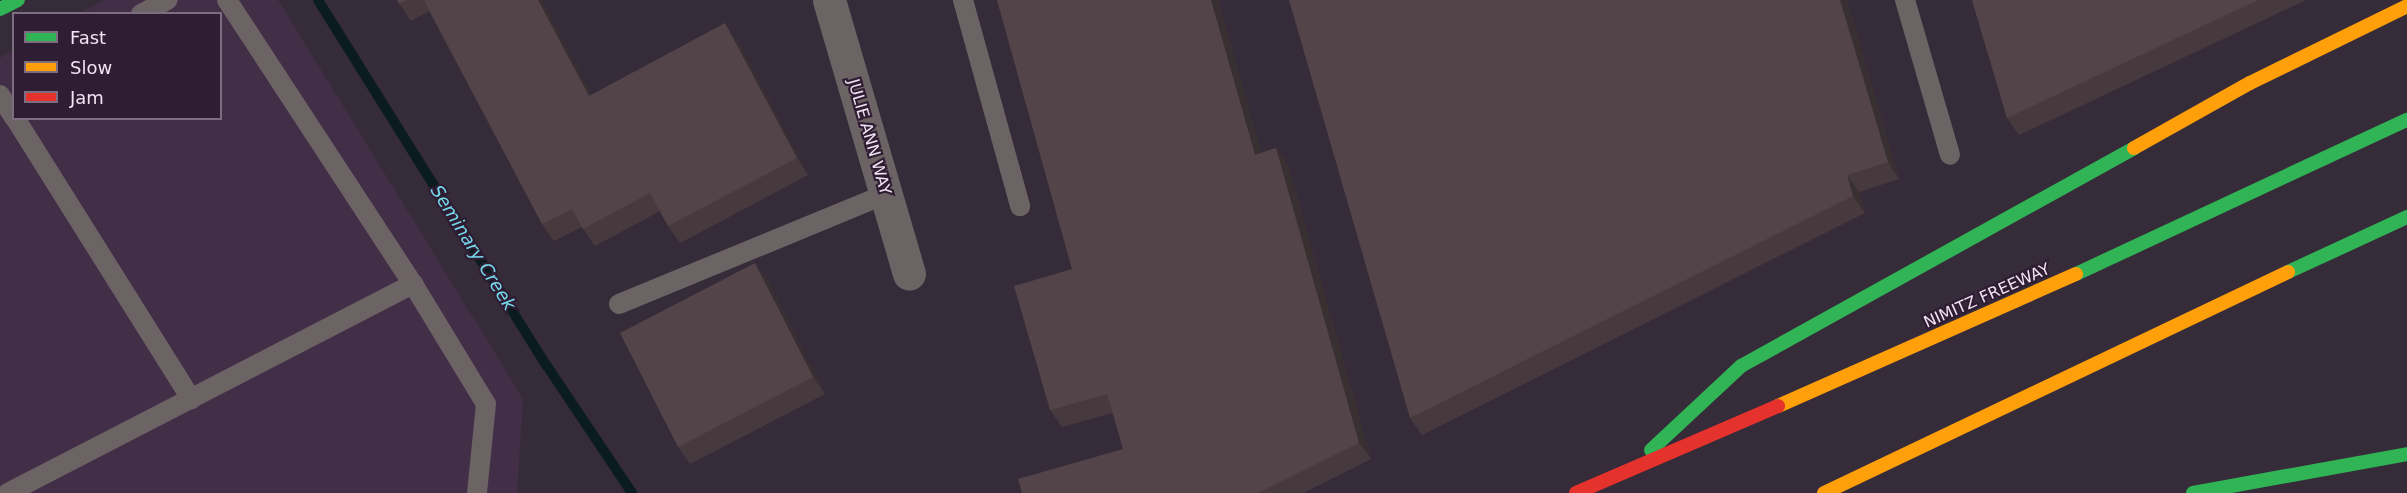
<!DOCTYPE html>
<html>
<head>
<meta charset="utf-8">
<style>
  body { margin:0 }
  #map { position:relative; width:2407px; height:493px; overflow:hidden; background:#362c39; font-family:"DejaVu Sans",sans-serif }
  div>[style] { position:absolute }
  .built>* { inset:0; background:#432e48 }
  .stream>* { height:10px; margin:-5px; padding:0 5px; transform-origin:5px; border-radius:5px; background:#0a1c20 }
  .lane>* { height:20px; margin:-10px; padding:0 10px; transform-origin:10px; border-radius:10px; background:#6c6365 }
  .street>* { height:33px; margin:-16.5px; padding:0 16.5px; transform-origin:16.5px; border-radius:16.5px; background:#6c6365 }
  .fast>* { height:14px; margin:-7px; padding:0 7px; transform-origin:7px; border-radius:7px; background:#30b455 }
  .slow>* { height:14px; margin:-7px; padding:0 7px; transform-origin:7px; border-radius:7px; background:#ff9f0a }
  .jam>* { height:14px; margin:-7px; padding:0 7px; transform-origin:7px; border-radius:7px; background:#e5322d }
  .wall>* { inset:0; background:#473a3e }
  .shaded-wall>* { inset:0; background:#393032 }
  .building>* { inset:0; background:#524448 }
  span { translate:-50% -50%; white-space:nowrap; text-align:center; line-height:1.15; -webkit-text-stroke:4.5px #2f1d33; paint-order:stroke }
  .street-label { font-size:16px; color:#f0e4f3 }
  .water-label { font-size:18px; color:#75d9eb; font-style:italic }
  .legend { position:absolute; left:12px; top:12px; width:210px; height:108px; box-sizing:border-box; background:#2f1d33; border:2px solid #7c6d80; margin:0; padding:8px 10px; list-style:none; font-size:18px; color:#f0e4f3 }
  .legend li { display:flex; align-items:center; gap:12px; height:30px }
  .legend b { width:30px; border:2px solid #7c6d80 }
</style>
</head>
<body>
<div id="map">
  <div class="built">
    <i style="clip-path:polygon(105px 0,278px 0,523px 399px,517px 493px,0 493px,0 58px,13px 50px,14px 118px,220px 118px,220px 14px,80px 13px)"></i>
  </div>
  <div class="stream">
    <i style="left:318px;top:0;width:432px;rotate:58deg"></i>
    <i style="left:547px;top:366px;width:153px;rotate:56.2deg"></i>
  </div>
  <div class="lane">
    <i style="left:227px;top:0;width:339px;rotate:56.8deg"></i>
    <i style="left:963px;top:0;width:214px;rotate:74.5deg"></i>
    <i style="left:1905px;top:0;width:161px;rotate:73.8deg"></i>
    <i style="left:141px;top:14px;width:30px;rotate:-28deg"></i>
    <i style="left:0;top:95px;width:26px;rotate:58deg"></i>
    <i style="left:15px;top:118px;width:332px;rotate:57.9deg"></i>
    <i style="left:619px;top:304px;width:289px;rotate:-22.4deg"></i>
    <i style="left:8px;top:493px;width:456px;rotate:-27.3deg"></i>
    <i style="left:413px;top:284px;width:140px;rotate:58.7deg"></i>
    <i style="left:486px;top:404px;width:89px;rotate:95.8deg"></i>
  </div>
  <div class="street">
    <i style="left:829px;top:0;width:285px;rotate:73.7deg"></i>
  </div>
  <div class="fast">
    <i style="left:0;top:9px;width:20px;rotate:-27deg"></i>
    <i style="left:2288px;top:272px;width:131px;rotate:-24.8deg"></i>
    <i style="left:2076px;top:274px;width:365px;rotate:-25deg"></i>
    <i style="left:1651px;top:450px;width:123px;rotate:-43deg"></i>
    <i style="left:1741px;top:366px;width:449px;rotate:-29deg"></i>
    <i style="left:2193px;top:493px;width:218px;rotate:-10.3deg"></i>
  </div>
  <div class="slow">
    <i style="left:2134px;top:148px;width:133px;rotate:-29.3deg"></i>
    <i style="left:2250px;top:83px;width:175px;rotate:-26.1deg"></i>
    <i style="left:1778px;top:406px;width:326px;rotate:-23.9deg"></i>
    <i style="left:1824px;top:493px;width:514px;rotate:-25.47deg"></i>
  </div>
  <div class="jam">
    <i style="left:1576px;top:493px;width:220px;rotate:-23.3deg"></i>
  </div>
  <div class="wall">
    <i style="clip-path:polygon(397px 0,541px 0,591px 95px,737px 40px,808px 175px,680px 243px,668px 226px,660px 211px,595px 246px,582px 227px,554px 241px,542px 224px,429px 11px,411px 21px)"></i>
    <i style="clip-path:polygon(997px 0,1218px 0,1261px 153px,1276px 148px,1288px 165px,1371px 459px,1303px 493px,1022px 493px,1123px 449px,1113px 413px,1062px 427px,1050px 410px,1072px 269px)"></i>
    <i style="clip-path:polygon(1847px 0,1899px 179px,1859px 192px,1865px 213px,1422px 435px,1410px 418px)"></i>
    <i style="clip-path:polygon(1972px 0,2306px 0,2019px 135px,2007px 118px)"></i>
    <i style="clip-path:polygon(755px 263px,767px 280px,825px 394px,690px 464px,678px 447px)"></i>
  </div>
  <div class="shaded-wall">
    <i style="clip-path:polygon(538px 0,541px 0,601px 113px,589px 96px)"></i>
    <i style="clip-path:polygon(1211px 0,1218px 0,1267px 172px,1255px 155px)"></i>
    <i style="clip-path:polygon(1840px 0,1847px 0,1899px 179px,1888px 162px)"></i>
    <i style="clip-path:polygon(725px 23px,737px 40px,808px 175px,797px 158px)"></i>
    <i style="clip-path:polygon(1276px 148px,1288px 165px,1371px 459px,1359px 443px)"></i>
    <i style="clip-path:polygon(1847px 175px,1859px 192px,1865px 213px,1853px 196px)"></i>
    <i style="clip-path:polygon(755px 263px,767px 280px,825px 394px,813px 377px)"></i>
  </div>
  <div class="building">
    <i style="clip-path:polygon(397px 0,406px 0,399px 4px)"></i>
    <i style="clip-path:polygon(424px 0,538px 0,589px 96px,725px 23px,797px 158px,668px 226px,650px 193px,583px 229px,572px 209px,542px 224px)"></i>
    <i style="clip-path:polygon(997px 0,1211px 0,1255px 155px,1276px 148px,1359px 443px,1257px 493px,1022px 493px,1018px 479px,1123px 449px,1107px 394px,1050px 410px,1014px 286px,1072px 269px)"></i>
    <i style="clip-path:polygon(1289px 0,1840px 0,1888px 162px,1847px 175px,1853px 196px,1410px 418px)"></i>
    <i style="clip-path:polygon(1972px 0,2258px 0,2007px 118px)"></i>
    <i style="clip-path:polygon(755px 263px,813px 377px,678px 447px,620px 333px)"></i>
  </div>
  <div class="street-label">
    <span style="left:869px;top:137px;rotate:74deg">JULIE ANN WAY</span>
    <span style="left:1987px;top:296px;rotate:-24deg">NIMITZ FREEWAY</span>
  </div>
  <div class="water-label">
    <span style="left:473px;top:248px;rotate:58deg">Seminary Creek</span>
  </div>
  <ul class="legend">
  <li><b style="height:8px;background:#30b455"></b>Fast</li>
  <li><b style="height:8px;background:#ff9f0a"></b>Slow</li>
  <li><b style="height:8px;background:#e5322d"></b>Jam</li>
  </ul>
</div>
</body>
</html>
